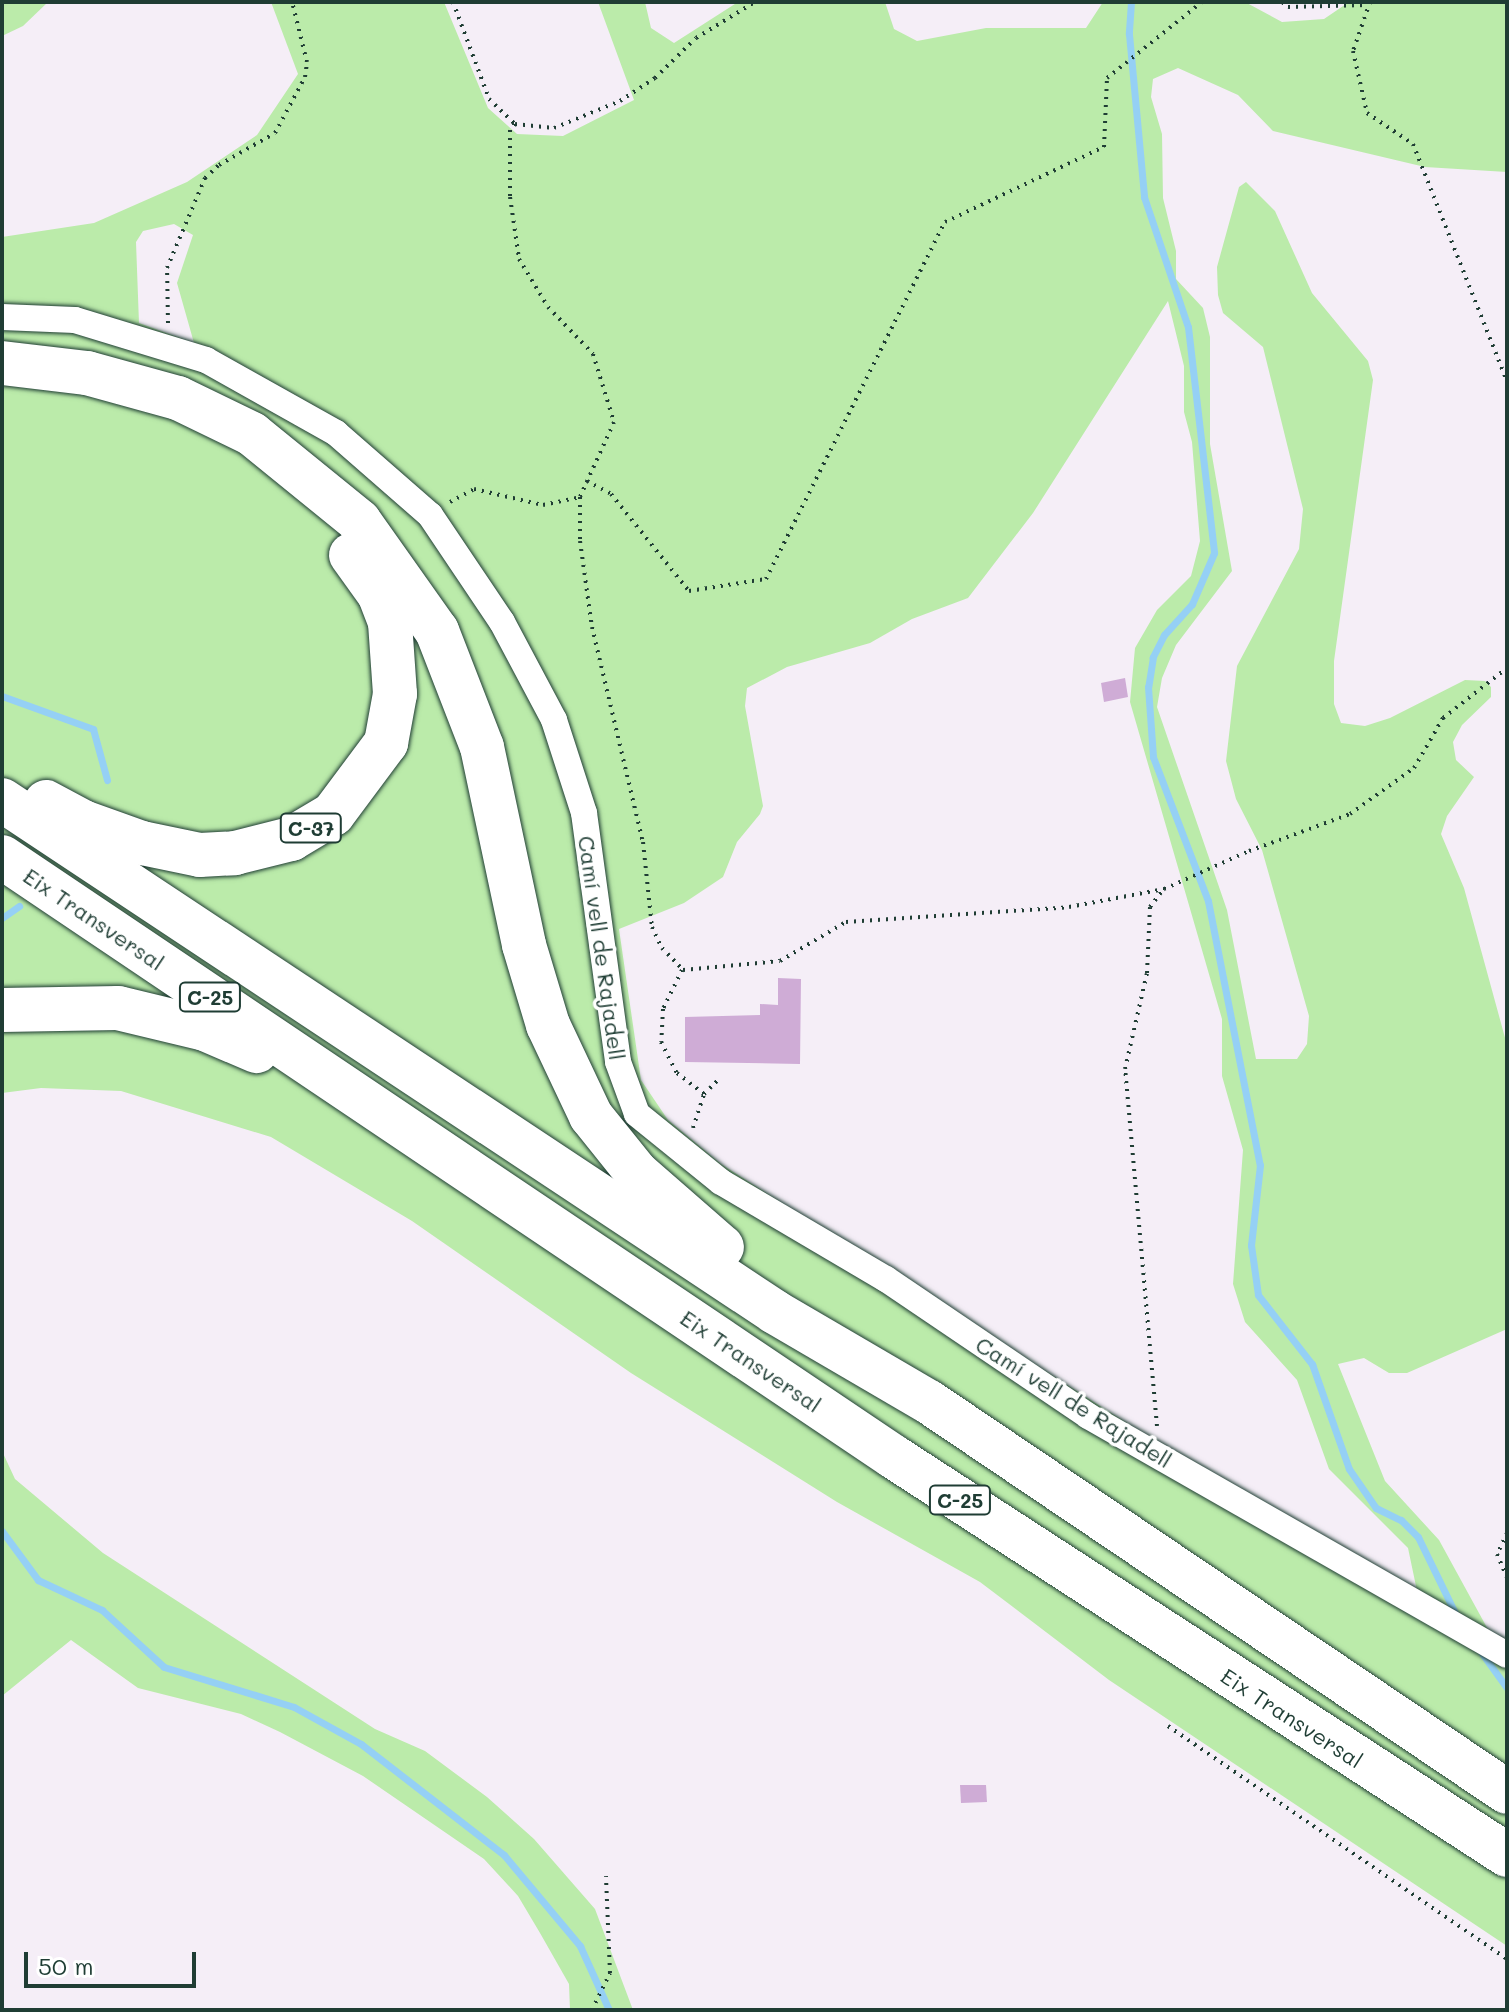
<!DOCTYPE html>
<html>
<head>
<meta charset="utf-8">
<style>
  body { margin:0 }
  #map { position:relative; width:1509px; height:2012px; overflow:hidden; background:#f5eef7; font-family:Mali,sans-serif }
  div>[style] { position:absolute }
  .green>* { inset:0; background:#bbebaa }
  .stream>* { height:7px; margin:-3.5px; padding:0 3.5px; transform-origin:3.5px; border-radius:3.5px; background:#95d0f5 }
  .building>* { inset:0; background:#cfacd6 }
  .path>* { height:4px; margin-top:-2px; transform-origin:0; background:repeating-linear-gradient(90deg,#1f3d34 0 2px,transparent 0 8px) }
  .roads { filter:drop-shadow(0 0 2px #1f3d34) drop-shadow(0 0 2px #1f3d34) }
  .street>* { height:26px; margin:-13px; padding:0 13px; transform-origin:13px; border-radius:13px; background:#fff }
  .highway>* { height:44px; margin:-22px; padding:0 22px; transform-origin:22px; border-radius:22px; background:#fff }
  span { translate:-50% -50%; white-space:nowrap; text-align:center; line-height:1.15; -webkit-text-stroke:7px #fff; paint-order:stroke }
  .shield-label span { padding:2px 6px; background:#fff; border:2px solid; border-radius:6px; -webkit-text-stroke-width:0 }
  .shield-label { font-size:20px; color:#1f3d34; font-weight:700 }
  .street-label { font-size:22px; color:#1f3d34 }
  .frame { position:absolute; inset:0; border:4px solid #1f3d34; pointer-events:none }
  .scale { position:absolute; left:24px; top:1952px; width:172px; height:36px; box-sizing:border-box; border:4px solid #1f3d34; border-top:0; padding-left:10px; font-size:24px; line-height:28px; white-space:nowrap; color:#1f3d34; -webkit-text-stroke:6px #fff; paint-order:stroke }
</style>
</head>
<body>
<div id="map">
  <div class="green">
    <i style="clip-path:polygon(2px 2px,48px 2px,23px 26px,2px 36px)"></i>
    <i style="clip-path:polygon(evenodd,271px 2px,444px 2px,488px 108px,517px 134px,563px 136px,634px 100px,598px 2px,645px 2px,651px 28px,674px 43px,738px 2px,885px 2px,894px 29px,917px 41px,986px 28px,1086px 28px,1103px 2px,1245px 2px,1282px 22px,1324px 19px,1349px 2px,1507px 2px,1507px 172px,1425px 167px,1273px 131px,1238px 95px,1178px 68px,1153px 79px,1151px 97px,1162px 134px,1163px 198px,1176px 251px,1176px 279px,1203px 308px,1210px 337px,1210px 444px,1232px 571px,1176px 645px,1162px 678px,1157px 707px,1227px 910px,1256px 1059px,1297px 1059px,1307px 1044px,1309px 1016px,1262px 850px,1236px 799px,1226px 761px,1237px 666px,1299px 549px,1303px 509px,1263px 347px,1223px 313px,1218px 295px,1217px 267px,1239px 187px,1246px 182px,1275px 211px,1312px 293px,1368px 361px,1373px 380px,1334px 661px,1334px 704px,1341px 723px,1365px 726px,1390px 718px,1465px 680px,1485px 681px,1491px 687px,1491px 697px,1462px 725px,1453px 742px,1456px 760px,1474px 777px,1447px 816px,1441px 834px,1464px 888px,1507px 1045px,1507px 1329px,1407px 1373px,1389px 1373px,1364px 1358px,1338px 1364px,1385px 1481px,1439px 1540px,1491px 1635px,1507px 1643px,1507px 1946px,1109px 1680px,980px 1582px,837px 1502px,631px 1373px,412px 1221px,271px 1137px,121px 1091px,41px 1088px,2px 1093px,2px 237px,94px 223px,187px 182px,257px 135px,298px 74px,271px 2px,174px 224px,193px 235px,177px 283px,194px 343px,139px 323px,136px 242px,143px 231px,174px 224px,271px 2px,1168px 301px,1184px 366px,1184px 412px,1192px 442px,1200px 541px,1191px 576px,1157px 610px,1135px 648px,1130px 702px,1222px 1019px,1222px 1076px,1243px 1150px,1233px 1284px,1245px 1322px,1297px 1380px,1329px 1469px,1408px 1548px,1417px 1591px,1177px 1455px,721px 1164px,668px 1120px,641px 1080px,619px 929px,684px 903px,723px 877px,737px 842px,760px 814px,763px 806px,745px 706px,747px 688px,787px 667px,870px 643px,912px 619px,968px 598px,1033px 513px,1168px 301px)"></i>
    <i style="clip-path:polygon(2px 1451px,15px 1479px,103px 1553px,375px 1729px,425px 1751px,487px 1797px,534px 1839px,595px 1909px,633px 2010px,570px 2010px,569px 1984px,540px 1933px,518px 1896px,484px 1859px,363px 1776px,280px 1732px,241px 1714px,138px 1688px,71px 1640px,2px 1696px)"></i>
  </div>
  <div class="stream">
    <i style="left:1131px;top:2px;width:32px;rotate:94deg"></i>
    <i style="left:1129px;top:34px;width:164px;rotate:84.7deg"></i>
    <i style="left:1144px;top:197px;width:137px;rotate:71.3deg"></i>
    <i style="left:1188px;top:327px;width:227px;rotate:83.4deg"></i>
    <i style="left:1214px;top:553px;width:56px;rotate:113.3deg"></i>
    <i style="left:1192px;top:604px;width:42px;rotate:132.1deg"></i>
    <i style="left:1164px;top:635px;width:25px;rotate:117deg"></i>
    <i style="left:1153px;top:657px;width:30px;rotate:99deg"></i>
    <i style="left:1148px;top:687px;width:70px;rotate:85.9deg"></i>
    <i style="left:1153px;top:757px;width:154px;rotate:69.1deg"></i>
    <i style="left:1208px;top:901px;width:269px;rotate:78.9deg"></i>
    <i style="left:1260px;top:1165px;width:81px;rotate:96.4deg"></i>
    <i style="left:1251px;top:1245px;width:50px;rotate:82deg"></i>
    <i style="left:1258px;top:1295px;width:88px;rotate:52deg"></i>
    <i style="left:1312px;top:1364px;width:111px;rotate:70.6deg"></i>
    <i style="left:1349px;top:1469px;width:47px;rotate:55.3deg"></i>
    <i style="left:1376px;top:1508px;width:28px;rotate:26deg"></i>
    <i style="left:1401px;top:1520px;width:24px;rotate:45deg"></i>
    <i style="left:1418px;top:1537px;width:87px;rotate:64deg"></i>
    <i style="left:2px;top:696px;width:97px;rotate:19.9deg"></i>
    <i style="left:93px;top:729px;width:53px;rotate:74.6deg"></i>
    <i style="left:2px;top:918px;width:21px;rotate:-35deg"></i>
    <i style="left:2px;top:1531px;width:61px;rotate:53.7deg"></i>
    <i style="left:38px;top:1580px;width:71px;rotate:25.1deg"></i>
    <i style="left:102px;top:1610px;width:84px;rotate:42.6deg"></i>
    <i style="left:164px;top:1667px;width:136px;rotate:17.1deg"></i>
    <i style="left:294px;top:1707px;width:77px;rotate:28.9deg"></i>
    <i style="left:361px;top:1744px;width:181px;rotate:37.8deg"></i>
    <i style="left:504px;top:1855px;width:119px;rotate:50.1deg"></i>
    <i style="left:580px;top:1946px;width:70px;rotate:65.6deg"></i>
    <i style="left:1481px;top:1652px;width:44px;rotate:54.2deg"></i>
  </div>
  <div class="building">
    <i style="clip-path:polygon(1125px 678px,1128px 697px,1104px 702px,1101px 683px)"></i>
    <i style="clip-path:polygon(778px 978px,801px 979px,800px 1064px,685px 1062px,685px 1017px,760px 1015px,760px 1004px,778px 1005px)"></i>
    <i style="clip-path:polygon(960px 1785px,986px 1785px,987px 1802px,961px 1803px)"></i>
  </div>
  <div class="path">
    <i style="left:453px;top:2px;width:103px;rotate:69.6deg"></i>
    <i style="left:489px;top:99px;width:36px;rotate:44deg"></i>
    <i style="left:515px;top:124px;width:39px;rotate:6deg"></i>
    <i style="left:554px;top:128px;width:71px;rotate:-22.2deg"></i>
    <i style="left:620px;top:101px;width:42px;rotate:-33.3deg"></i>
    <i style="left:655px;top:78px;width:57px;rotate:-44.3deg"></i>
    <i style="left:696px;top:38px;width:69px;rotate:-31.4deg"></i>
    <i style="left:1282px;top:2px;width:8px;rotate:40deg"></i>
    <i style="left:1288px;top:7px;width:79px;rotate:-1.5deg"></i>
    <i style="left:1370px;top:2px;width:52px;rotate:109.1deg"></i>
    <i style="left:1353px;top:51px;width:64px;rotate:77.3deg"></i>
    <i style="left:1367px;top:113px;width:55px;rotate:34deg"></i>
    <i style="left:1413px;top:144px;width:255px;rotate:68.4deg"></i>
    <i style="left:515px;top:124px;width:8px;rotate:130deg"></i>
    <i style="left:510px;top:130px;width:67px;rotate:90deg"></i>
    <i style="left:510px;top:197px;width:63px;rotate:81.7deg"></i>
    <i style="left:519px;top:259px;width:56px;rotate:58.9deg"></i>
    <i style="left:548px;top:307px;width:65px;rotate:46.2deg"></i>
    <i style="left:593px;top:354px;width:71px;rotate:72.8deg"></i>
    <i style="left:614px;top:422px;width:82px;rotate:114.4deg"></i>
    <i style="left:580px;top:497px;width:44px;rotate:90deg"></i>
    <i style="left:580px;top:541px;width:87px;rotate:82.1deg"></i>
    <i style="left:592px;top:627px;width:221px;rotate:76.7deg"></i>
    <i style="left:643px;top:842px;width:85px;rotate:84deg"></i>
    <i style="left:652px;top:927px;width:23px;rotate:65deg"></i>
    <i style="left:662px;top:948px;width:30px;rotate:46deg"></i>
    <i style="left:683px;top:970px;width:97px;rotate:-5.3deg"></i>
    <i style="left:780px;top:961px;width:77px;rotate:-30.6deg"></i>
    <i style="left:846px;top:922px;width:224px;rotate:-3.8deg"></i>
    <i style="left:1069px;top:907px;width:97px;rotate:-10.7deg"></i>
    <i style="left:1164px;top:889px;width:93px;rotate:-24.1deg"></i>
    <i style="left:1249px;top:851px;width:108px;rotate:-20.1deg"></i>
    <i style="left:1350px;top:814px;width:79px;rotate:-35.7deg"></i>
    <i style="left:1414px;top:768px;width:58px;rotate:-59.9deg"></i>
    <i style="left:1443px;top:718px;width:81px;rotate:-38deg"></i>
    <i style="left:168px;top:323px;width:55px;rotate:-91deg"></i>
    <i style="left:167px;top:268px;width:98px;rotate:-67.1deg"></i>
    <i style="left:205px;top:178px;width:19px;rotate:-43deg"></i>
    <i style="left:219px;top:165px;width:64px;rotate:-29.7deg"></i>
    <i style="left:275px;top:133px;width:64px;rotate:-61.8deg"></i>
    <i style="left:305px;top:77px;width:15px;rotate:-82deg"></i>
    <i style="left:307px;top:62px;width:62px;rotate:-104deg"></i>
    <i style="left:587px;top:481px;width:27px;rotate:28deg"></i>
    <i style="left:611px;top:494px;width:124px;rotate:51.2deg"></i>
    <i style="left:689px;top:591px;width:78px;rotate:-8.9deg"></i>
    <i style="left:766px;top:579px;width:399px;rotate:-63.4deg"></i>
    <i style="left:945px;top:222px;width:176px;rotate:-25.3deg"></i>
    <i style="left:1104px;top:147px;width:69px;rotate:-87.5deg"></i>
    <i style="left:1107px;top:78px;width:122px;rotate:-38.7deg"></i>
    <i style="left:450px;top:502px;width:27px;rotate:-28deg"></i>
    <i style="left:474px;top:489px;width:71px;rotate:13.1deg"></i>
    <i style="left:543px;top:505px;width:38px;rotate:-12deg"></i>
    <i style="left:682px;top:970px;width:43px;rotate:116deg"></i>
    <i style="left:663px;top:1009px;width:33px;rotate:93deg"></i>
    <i style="left:661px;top:1042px;width:35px;rotate:63deg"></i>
    <i style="left:677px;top:1073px;width:34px;rotate:38deg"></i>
    <i style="left:693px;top:1128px;width:36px;rotate:-72deg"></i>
    <i style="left:704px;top:1094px;width:20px;rotate:-45deg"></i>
    <i style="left:1157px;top:1426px;width:358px;rotate:-95.1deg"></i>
    <i style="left:1125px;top:1069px;width:98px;rotate:-77.1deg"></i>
    <i style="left:1147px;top:973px;width:66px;rotate:-87.4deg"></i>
    <i style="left:1150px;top:907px;width:20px;rotate:-53deg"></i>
    <i style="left:1507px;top:1533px;width:23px;rotate:115deg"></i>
    <i style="left:1497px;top:1554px;width:26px;rotate:67deg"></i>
    <i style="left:1168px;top:1726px;width:411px;rotate:34.5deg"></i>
    <i style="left:592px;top:2010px;width:41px;rotate:-64.1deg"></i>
    <i style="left:610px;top:1973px;width:97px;rotate:-92.4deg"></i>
  </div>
  <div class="roads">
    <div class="street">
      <i style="left:2px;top:317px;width:73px;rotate:2.4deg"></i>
      <i style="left:75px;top:320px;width:137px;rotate:17deg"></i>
      <i style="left:206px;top:360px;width:149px;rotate:29.3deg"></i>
      <i style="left:336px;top:433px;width:125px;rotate:41.1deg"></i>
      <i style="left:430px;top:515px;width:129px;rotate:56.1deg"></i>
      <i style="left:502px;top:622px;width:111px;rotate:62deg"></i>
      <i style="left:554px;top:720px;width:98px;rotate:72.1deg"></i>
      <i style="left:584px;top:813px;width:251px;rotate:82.2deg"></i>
      <i style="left:618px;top:1062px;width:55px;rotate:69.9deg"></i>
      <i style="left:637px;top:1114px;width:108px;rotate:39deg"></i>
      <i style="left:721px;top:1182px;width:191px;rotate:30.5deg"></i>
      <i style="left:886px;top:1279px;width:244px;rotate:34.1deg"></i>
      <i style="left:1088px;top:1416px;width:482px;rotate:29.7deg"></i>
    </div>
    <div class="highway">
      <i style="left:2px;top:363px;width:86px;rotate:6.7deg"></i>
      <i style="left:87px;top:373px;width:94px;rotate:15.4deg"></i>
      <i style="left:178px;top:398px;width:82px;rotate:25.9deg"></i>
      <i style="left:252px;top:434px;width:138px;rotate:39.1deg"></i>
      <i style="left:359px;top:521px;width:135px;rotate:54.7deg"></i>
      <i style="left:437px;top:631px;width:124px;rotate:68.8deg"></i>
      <i style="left:482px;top:747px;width:202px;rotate:78deg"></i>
      <i style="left:524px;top:945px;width:84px;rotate:73.3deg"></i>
      <i style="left:548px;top:1025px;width:101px;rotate:64.7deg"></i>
      <i style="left:591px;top:1116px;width:72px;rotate:51.2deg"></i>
      <i style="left:636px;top:1172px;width:114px;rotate:41.1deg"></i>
      <i style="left:2px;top:800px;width:927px;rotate:33.52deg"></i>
      <i style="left:775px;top:1312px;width:178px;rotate:30.3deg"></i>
      <i style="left:929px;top:1402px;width:697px;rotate:34.01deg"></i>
      <i style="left:46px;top:802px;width:42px;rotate:28.4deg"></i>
      <i style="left:83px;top:822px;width:63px;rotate:19.6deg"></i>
      <i style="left:142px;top:843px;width:59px;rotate:11.7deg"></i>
      <i style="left:200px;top:855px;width:35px;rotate:-3deg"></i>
      <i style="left:235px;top:853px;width:58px;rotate:-14deg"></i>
      <i style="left:291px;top:839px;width:49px;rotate:-30.8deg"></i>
      <i style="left:333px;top:814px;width:89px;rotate:-53.3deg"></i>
      <i style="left:386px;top:743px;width:50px;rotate:-79.6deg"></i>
      <i style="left:395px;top:694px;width:72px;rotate:-94deg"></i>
      <i style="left:390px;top:622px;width:30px;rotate:-111deg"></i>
      <i style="left:379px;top:594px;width:48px;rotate:-125.7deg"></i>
      <i style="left:2px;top:857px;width:1075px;rotate:33.93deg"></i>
      <i style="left:894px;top:1457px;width:731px;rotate:32.99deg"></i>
      <i style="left:2px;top:1010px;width:116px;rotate:-1deg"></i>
      <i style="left:118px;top:1008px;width:89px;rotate:13.6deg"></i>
      <i style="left:205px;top:1029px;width:56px;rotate:23.3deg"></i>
    </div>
  </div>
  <div class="shield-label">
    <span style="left:311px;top:828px">C-37</span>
    <span style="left:210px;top:997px">C-25</span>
    <span style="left:960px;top:1500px">C-25</span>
  </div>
  <div class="street-label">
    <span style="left:94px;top:919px;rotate:34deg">Eix Transversal</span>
    <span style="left:602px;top:948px;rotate:82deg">Camí vell de Rajadell</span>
    <span style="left:751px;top:1361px;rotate:34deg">Eix Transversal</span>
    <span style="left:1074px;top:1402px;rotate:32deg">Camí vell de Rajadell</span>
    <span style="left:1292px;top:1718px;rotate:33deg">Eix Transversal</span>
  </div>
  <div class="frame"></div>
  <div class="scale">50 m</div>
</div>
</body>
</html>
